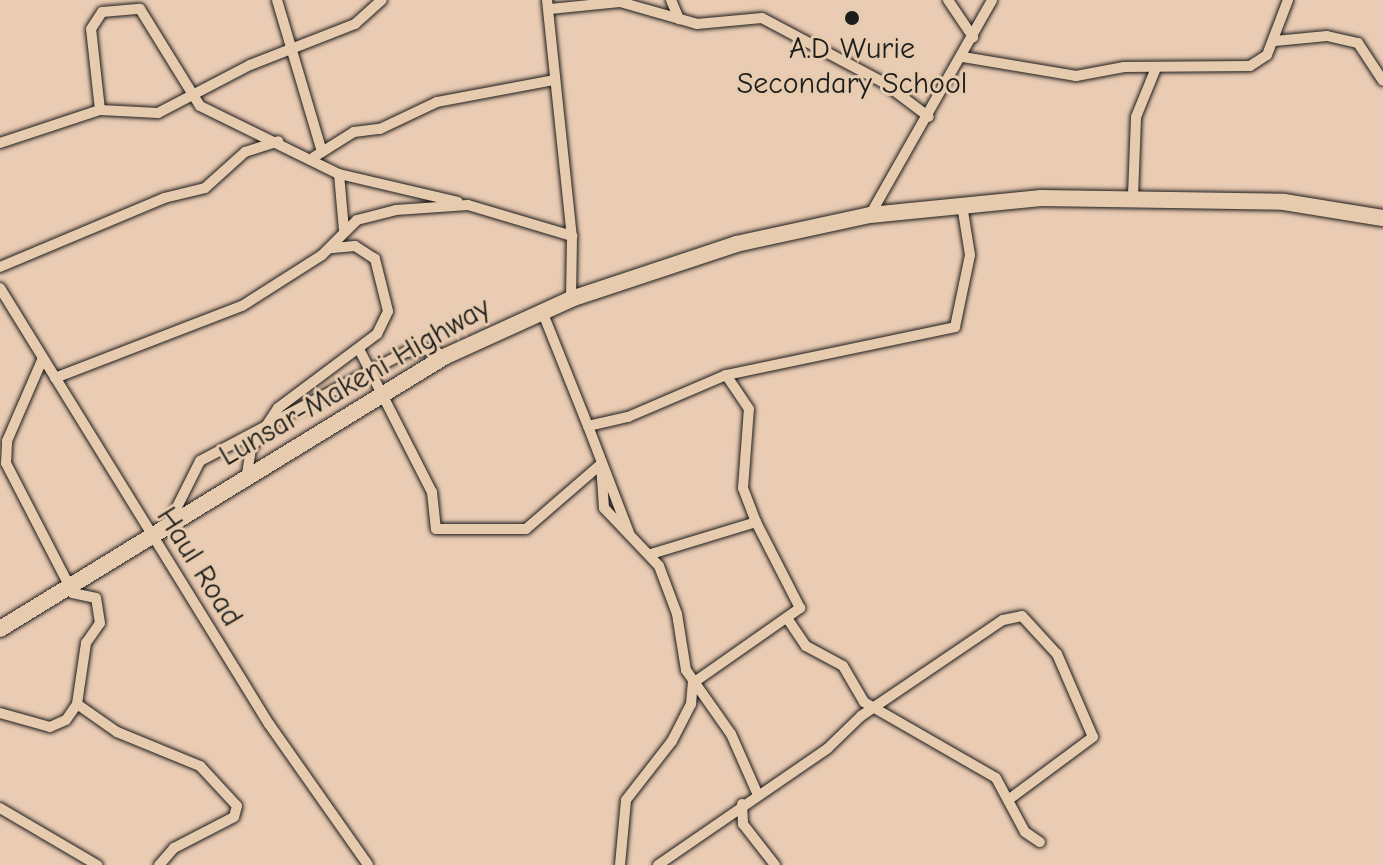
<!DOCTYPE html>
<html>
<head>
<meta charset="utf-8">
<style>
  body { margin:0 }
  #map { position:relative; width:1383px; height:865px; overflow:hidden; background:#eacbb3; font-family:"Comic Neue",sans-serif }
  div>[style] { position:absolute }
  .roads { filter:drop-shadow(0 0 2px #1c1c1c) drop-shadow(0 0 2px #1c1c1c) }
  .street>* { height:10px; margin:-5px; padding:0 5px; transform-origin:5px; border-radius:5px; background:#e6cbae }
  .primary>* { height:16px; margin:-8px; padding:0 8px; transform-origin:8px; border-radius:8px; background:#e6cbae }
  .dots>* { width:22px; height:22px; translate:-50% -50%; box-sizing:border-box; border:4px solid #e6cbae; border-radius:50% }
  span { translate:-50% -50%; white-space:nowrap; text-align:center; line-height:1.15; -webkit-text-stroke:6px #e6cbae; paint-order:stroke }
  .poi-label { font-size:30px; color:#1c1c1c }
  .street-label { font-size:30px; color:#1c1c1c }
</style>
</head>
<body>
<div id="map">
  <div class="roads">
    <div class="street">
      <i style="left:277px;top:0;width:155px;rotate:73.5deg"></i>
      <i style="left:547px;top:0;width:237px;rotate:84deg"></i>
      <i style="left:671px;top:0;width:21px;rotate:67deg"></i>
      <i style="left:948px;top:0;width:45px;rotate:56deg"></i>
      <i style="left:550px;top:9px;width:70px;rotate:-5.7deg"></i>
      <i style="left:620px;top:2px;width:80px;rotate:15.9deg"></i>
      <i style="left:697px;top:24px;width:65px;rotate:-5.3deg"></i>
      <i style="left:762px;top:18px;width:138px;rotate:28deg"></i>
      <i style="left:884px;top:83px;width:56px;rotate:37.1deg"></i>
      <i style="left:1275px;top:41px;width:52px;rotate:-5.5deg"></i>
      <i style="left:1327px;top:36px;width:32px;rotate:13deg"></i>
      <i style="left:1358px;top:43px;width:45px;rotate:56.7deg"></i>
      <i style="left:963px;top:57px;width:115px;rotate:9.5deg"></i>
      <i style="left:1076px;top:76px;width:49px;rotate:-10.6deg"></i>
      <i style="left:1124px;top:67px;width:126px;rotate:-0.5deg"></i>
      <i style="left:1250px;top:66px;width:20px;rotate:-33deg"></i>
      <i style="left:1267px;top:55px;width:59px;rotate:-69.1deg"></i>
      <i style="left:100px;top:110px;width:81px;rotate:-96.3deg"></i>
      <i style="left:91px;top:29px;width:20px;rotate:-57deg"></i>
      <i style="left:102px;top:12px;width:38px;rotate:-5deg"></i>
      <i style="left:140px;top:9px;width:114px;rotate:58.3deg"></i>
      <i style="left:200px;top:106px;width:155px;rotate:26.1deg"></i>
      <i style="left:339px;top:174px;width:122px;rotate:13.2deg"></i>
      <i style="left:0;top:143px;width:105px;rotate:-18.3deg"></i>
      <i style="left:100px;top:110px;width:58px;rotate:3deg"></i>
      <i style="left:158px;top:113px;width:104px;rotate:-27.6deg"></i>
      <i style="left:250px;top:65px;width:113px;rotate:-21.3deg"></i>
      <i style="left:355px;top:24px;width:36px;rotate:-42deg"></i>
      <i style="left:314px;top:157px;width:47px;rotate:-32deg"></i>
      <i style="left:354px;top:132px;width:26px;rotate:-7deg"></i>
      <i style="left:380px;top:129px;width:63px;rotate:-25.3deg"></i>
      <i style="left:437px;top:102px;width:119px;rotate:-10.6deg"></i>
      <i style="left:339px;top:174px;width:56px;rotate:84.9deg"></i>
      <i style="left:1133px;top:196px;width:79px;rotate:-87.8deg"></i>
      <i style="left:1136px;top:117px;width:53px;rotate:-67.8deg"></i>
      <i style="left:870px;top:215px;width:247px;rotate:-60.4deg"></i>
      <i style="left:0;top:267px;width:178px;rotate:-22.8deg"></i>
      <i style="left:164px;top:198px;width:42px;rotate:-13.7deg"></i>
      <i style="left:205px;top:188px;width:54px;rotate:-42deg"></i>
      <i style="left:245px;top:152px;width:35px;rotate:-18deg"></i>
      <i style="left:0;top:288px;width:512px;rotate:58.33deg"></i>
      <i style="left:269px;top:724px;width:172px;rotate:54.9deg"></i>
      <i style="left:542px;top:311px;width:124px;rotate:68.2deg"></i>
      <i style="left:588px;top:426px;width:41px;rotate:-12.7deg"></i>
      <i style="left:628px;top:417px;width:107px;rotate:-23.2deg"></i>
      <i style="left:726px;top:375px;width:234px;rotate:-11.8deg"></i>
      <i style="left:955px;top:327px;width:74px;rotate:-78.2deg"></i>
      <i style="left:970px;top:255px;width:51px;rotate:-99.1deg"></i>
      <i style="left:359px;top:349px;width:161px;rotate:63deg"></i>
      <i style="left:432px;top:492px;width:37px;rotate:84deg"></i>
      <i style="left:436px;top:529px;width:90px"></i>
      <i style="left:526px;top:529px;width:99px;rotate:-40.9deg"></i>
      <i style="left:55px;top:378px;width:200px;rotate:-21.1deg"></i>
      <i style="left:242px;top:306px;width:95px;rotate:-32.5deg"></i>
      <i style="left:322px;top:255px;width:49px;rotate:-45deg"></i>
      <i style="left:357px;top:220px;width:40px;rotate:-14.4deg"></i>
      <i style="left:396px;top:210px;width:72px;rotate:-4deg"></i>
      <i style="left:468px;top:205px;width:109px;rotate:16.6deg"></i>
      <i style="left:572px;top:236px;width:63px;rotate:90.9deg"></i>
      <i style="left:588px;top:426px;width:115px;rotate:69deg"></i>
      <i style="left:601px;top:464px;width:44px;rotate:86.1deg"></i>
      <i style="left:604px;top:508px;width:80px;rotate:46.5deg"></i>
      <i style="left:659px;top:566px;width:51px;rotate:69.4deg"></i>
      <i style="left:677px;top:614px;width:57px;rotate:80.9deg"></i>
      <i style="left:686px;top:670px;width:78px;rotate:54.9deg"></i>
      <i style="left:731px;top:734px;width:64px;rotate:66.2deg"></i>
      <i style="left:247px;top:474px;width:25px;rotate:-81deg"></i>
      <i style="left:251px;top:449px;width:49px;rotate:-56.6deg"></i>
      <i style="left:278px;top:408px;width:124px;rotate:-36.8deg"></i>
      <i style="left:377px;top:334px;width:25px;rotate:-64deg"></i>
      <i style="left:388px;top:311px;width:54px;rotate:-104deg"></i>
      <i style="left:375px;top:259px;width:24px;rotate:-147deg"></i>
      <i style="left:355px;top:246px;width:25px;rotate:175deg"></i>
      <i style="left:169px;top:523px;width:69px;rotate:-63.4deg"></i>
      <i style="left:200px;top:461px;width:233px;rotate:-27.9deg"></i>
      <i style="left:406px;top:352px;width:26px;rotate:-7deg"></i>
      <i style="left:432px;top:349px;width:14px;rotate:34deg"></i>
      <i style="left:651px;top:554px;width:110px;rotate:-16.9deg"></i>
      <i style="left:756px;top:522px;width:36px;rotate:-111deg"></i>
      <i style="left:743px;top:488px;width:79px;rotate:-85.7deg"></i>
      <i style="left:749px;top:409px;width:41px;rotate:-124.1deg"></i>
      <i style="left:789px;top:621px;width:30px;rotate:56deg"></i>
      <i style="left:806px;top:646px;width:42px;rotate:28.4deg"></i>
      <i style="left:843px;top:666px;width:42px;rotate:59.7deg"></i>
      <i style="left:864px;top:702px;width:152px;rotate:29.9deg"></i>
      <i style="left:996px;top:778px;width:61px;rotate:61.8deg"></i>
      <i style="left:1025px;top:832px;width:18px;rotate:34deg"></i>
      <i style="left:77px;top:704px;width:49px;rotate:35deg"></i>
      <i style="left:117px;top:732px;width:90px;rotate:22.3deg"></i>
      <i style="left:200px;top:766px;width:54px;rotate:47.2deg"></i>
      <i style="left:237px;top:806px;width:11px;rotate:105deg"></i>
      <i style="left:234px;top:817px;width:68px;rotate:152.7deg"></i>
      <i style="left:174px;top:848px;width:23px;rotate:131deg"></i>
      <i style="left:0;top:713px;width:52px;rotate:15.6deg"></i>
      <i style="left:50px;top:727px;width:17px;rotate:-24deg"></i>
      <i style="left:66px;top:720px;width:19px;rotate:-55deg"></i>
      <i style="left:77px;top:704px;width:62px;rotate:-81.6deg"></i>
      <i style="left:86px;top:643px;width:24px;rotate:-55deg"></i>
      <i style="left:100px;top:623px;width:25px;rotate:-99deg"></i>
      <i style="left:96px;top:598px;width:24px;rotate:-168deg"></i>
      <i style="left:73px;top:593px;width:146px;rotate:-117.3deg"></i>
      <i style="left:6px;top:463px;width:22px;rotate:-87deg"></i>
      <i style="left:7px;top:441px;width:90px;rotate:-66.6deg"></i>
      <i style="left:742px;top:804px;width:20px;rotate:87deg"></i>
      <i style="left:743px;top:824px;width:52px;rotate:52deg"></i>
      <i style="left:0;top:808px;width:113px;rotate:30.4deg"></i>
      <i style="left:620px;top:865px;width:65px;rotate:-84.7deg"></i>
      <i style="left:626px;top:800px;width:75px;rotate:-52.1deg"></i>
      <i style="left:672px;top:741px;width:42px;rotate:-62.8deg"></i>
      <i style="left:691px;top:704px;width:21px;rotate:-85deg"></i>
      <i style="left:693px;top:683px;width:131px;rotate:-35deg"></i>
      <i style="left:800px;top:608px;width:97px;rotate:-117.1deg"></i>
      <i style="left:658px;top:865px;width:206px;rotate:-34.5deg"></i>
      <i style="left:828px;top:748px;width:46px;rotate:-44.1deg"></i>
      <i style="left:861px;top:716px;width:171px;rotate:-34.1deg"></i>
      <i style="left:1003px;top:620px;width:19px;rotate:-12deg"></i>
      <i style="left:1022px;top:616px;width:52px;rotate:47.4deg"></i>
      <i style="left:1057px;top:654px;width:90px;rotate:66.6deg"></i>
      <i style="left:1093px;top:737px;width:102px;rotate:143.4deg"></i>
    </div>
    <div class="primary">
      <i style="left:0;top:629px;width:521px;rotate:-31.49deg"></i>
      <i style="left:444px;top:357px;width:140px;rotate:-24.5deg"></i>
      <i style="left:571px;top:299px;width:174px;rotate:-18.4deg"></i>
      <i style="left:736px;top:244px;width:137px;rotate:-12.2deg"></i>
      <i style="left:870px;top:215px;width:172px;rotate:-5.7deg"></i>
      <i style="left:1041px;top:198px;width:243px;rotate:0.9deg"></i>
      <i style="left:1284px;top:202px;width:100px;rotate:9.2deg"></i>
    </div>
  </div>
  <div class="dots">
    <i style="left:852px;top:18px;background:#1c1c1c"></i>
  </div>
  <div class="poi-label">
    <span style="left:852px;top:66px">A.D Wurie<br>Secondary School</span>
  </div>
  <div class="street-label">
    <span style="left:355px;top:382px;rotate:-30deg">Lunsar-Makeni Highway</span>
    <span style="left:199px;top:567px;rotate:58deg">Haul Road</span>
  </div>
</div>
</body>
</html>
